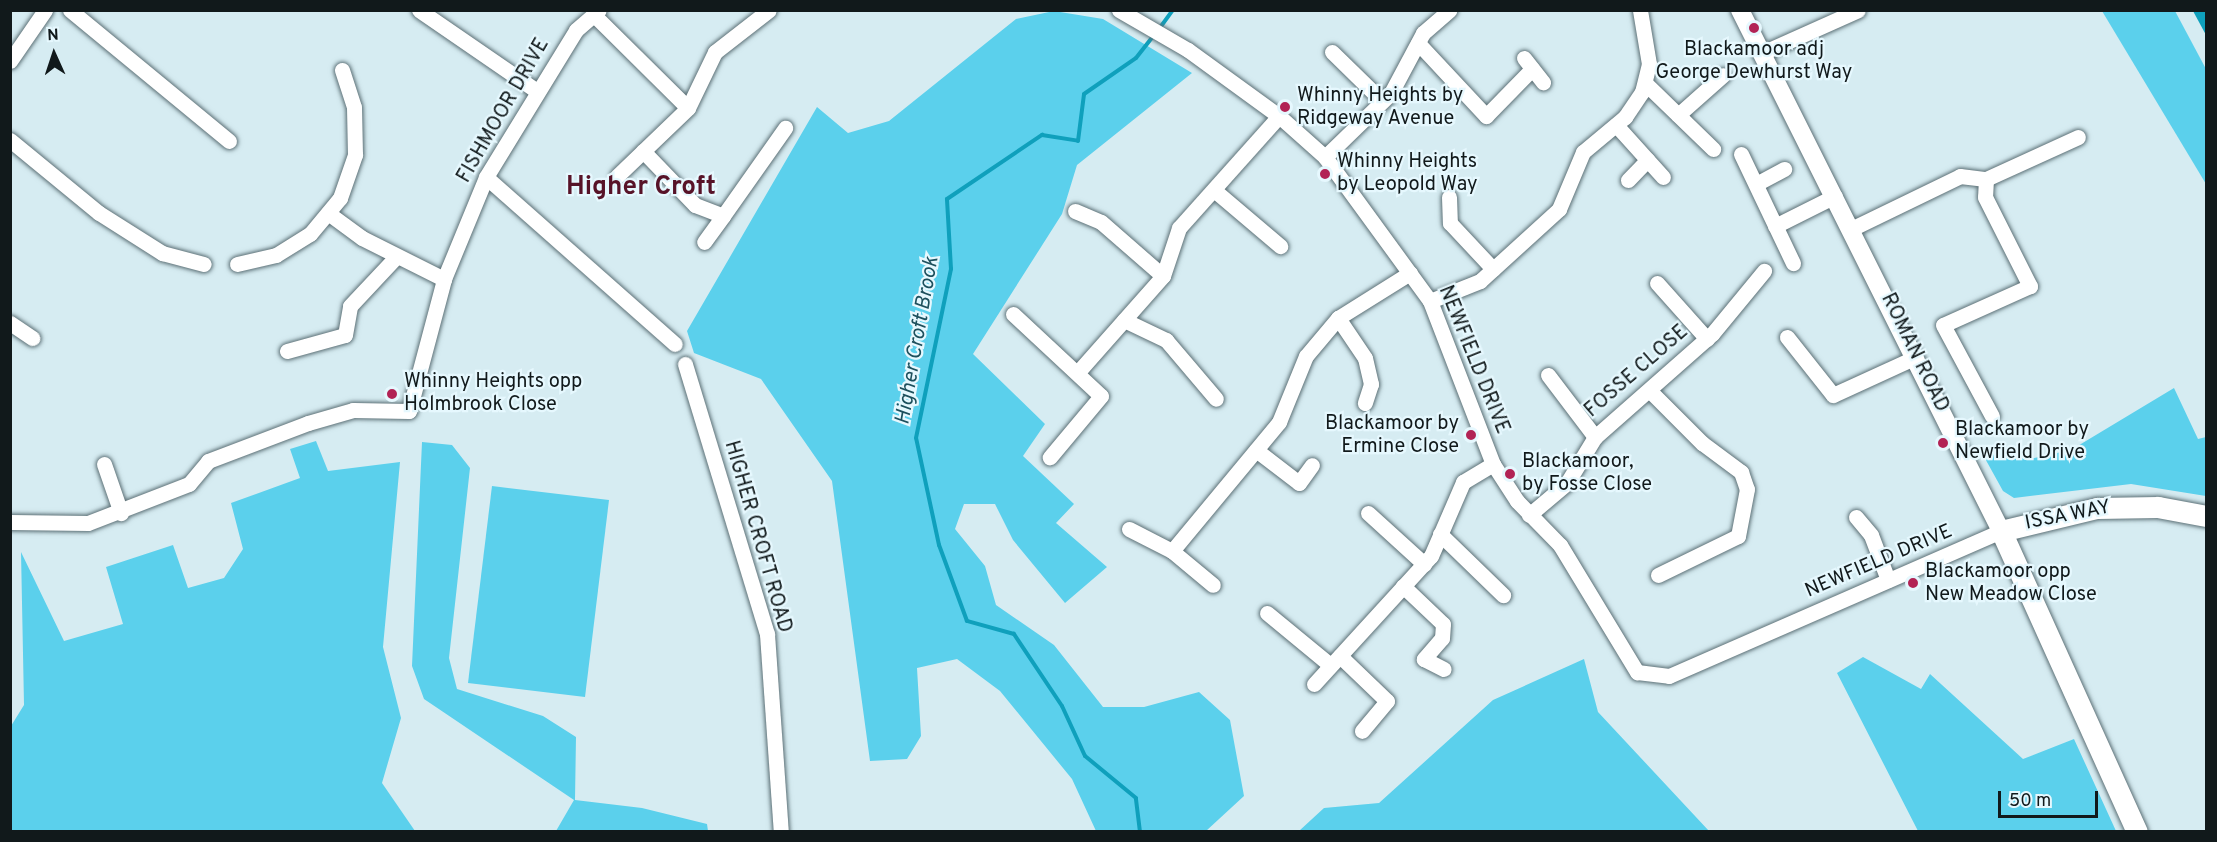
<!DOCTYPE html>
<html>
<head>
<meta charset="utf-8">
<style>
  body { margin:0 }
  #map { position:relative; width:2217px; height:842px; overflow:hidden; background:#d6ecf2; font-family:Overpass,sans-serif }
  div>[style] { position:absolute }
  .green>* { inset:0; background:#5bd0ec }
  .water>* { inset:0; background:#0fa0bc }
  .stream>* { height:4px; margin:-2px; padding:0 2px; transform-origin:2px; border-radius:2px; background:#0fa0bc }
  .roads { filter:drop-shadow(0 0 2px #5c7076) drop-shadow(0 0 2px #5c7076) }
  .minor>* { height:15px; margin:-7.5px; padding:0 7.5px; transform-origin:7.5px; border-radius:7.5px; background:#fff }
  .tertiary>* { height:18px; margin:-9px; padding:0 9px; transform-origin:9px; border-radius:9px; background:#fff }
  .secondary>* { height:21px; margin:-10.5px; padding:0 10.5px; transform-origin:10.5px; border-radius:10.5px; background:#fff }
  .dots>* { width:16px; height:16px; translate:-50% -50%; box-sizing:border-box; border:3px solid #e6f8fe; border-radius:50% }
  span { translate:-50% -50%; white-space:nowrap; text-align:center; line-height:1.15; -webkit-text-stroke:4.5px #e6f8fe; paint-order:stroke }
  .poi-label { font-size:20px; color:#11191b }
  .left { translate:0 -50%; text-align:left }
  .right { translate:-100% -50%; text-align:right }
  .street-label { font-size:20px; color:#11191b }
  .water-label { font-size:21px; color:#1d505d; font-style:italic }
  .district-label { font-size:26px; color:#571328; font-weight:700 }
  .frame { position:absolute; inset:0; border:12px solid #11191b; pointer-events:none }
  .north { position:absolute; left:24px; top:24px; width:60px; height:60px; -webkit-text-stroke:4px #e6f8fe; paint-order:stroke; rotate:357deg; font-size:16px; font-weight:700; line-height:24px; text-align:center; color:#11191b }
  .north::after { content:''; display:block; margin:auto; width:21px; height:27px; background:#11191b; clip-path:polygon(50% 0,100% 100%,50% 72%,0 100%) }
  .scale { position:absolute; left:1998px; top:791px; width:100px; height:27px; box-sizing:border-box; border:3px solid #11191b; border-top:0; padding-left:8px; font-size:18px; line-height:21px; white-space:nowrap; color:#11191b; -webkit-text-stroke:4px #e6f8fe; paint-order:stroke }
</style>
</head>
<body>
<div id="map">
  <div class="green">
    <i style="clip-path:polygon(1054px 11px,1103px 19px,1192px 73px,1077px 165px,1062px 214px,973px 354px,1045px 424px,1023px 456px,1074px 504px,1056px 523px,1107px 567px,1065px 603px,1013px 540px,995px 504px,964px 504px,955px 529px,985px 566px,996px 605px,1054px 645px,1103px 707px,1144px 707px,1199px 692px,1230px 720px,1244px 796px,1206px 831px,1096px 831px,1072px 779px,1000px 691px,957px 659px,917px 668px,921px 736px,907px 759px,870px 761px,832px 481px,761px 379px,694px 353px,687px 331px,817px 107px,848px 133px,889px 121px,1016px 19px)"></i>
    <i style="clip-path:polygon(2102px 11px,2175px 11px,2206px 69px,2206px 184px)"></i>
    <i style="clip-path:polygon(2174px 388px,2198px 439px,2206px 437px,2206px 496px,2131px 484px,2014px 498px,2003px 491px,1982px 453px,2030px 459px,2071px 450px)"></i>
    <i style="clip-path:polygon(316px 441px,328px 471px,400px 462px,383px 647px,401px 718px,382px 783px,415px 831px,11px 831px,11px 726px,24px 705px,21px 552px,64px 641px,123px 624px,106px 567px,173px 545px,188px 588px,224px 578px,243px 549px,231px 503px,300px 478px,290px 449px)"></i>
    <i style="clip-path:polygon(422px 442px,452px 445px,470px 468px,449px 658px,457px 689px,543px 716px,576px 737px,575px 800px,642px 808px,707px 824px,708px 831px,556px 831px,574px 800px,424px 699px,412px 666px)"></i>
    <i style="clip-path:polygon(492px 486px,609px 500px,585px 697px,468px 683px)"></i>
    <i style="clip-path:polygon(1863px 657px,1921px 689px,1930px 674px,2023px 759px,2074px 739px,2116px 831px,1918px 831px,1837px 673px)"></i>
    <i style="clip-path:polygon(1584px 659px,1598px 712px,1709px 831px,1299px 831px,1324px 808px,1379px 803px,1493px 700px)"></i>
  </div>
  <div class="water">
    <i style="clip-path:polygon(2193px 11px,2206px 11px,2206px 35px)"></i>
  </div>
  <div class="stream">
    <i style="left:1159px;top:29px;width:24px;rotate:-54deg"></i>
    <i style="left:1140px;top:832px;width:34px;rotate:-97deg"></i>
    <i style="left:1136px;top:798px;width:66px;rotate:-140.5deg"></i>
    <i style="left:1085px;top:756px;width:55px;rotate:-114.7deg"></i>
    <i style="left:1062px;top:706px;width:87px;rotate:-123.7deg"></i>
    <i style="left:1014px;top:634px;width:49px;rotate:-164.5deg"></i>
    <i style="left:967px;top:621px;width:81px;rotate:-110.2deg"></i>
    <i style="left:939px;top:545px;width:109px;rotate:-102.1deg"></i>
    <i style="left:916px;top:438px;width:173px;rotate:-78.3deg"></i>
    <i style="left:951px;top:269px;width:70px;rotate:-93.3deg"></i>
    <i style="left:947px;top:199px;width:115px;rotate:-34deg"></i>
    <i style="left:1042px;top:135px;width:36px;rotate:9deg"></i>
    <i style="left:1078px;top:141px;width:47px;rotate:-82.7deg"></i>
    <i style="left:1084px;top:94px;width:63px;rotate:-34.7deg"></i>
    <i style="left:1136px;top:58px;width:29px;rotate:-52deg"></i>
  </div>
  <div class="roads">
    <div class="minor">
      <i style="left:70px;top:10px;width:206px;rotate:39.5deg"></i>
      <i style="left:419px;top:10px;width:143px;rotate:34.5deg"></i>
      <i style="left:1119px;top:10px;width:80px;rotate:30.1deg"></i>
      <i style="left:1188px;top:50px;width:112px;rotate:36deg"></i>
      <i style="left:1279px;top:116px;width:62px;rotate:41.7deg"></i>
      <i style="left:1325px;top:157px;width:178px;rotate:53.9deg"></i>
      <i style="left:1430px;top:301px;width:175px;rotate:68.9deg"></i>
      <i style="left:1493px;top:464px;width:44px;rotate:57deg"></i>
      <i style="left:1517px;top:501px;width:62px;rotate:45.7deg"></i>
      <i style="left:1560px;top:545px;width:149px;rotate:58.8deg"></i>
      <i style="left:1637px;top:672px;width:32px;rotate:7deg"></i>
      <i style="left:1669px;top:676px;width:362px;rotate:-23.6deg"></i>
      <i style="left:594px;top:15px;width:132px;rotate:44.7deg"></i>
      <i style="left:688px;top:108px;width:98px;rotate:136.2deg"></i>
      <i style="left:1418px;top:43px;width:100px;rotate:47deg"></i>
      <i style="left:1486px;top:116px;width:66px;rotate:-45.6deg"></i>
      <i style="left:1332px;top:52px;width:70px;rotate:44.4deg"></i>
      <i style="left:1762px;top:53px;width:105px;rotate:-24.1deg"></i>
      <i style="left:1524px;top:58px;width:31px;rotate:52deg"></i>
      <i style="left:10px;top:61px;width:62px;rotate:-55.5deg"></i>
      <i style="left:1645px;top:83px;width:95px;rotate:44.1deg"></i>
      <i style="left:688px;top:108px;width:62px;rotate:-64.3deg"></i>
      <i style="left:715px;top:52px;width:68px;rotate:-37.9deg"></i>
      <i style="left:1678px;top:115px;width:60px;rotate:-41.6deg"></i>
      <i style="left:1616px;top:125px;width:70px;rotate:47.9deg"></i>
      <i style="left:10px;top:140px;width:115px;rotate:39.4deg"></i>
      <i style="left:99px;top:213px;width:75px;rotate:32.4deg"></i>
      <i style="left:162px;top:253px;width:43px;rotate:14.7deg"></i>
      <i style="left:643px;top:151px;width:75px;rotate:46.1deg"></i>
      <i style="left:695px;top:205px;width:30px;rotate:21deg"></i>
      <i style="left:723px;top:216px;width:32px;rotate:126deg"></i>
      <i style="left:1741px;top:154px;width:121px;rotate:64.5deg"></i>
      <i style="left:1325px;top:157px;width:92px;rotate:-44.1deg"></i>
      <i style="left:1391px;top:93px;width:68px;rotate:-61.9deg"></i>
      <i style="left:1423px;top:33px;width:35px;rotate:-41deg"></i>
      <i style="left:486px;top:177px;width:252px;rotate:41.5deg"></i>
      <i style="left:1986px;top:179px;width:18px;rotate:93deg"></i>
      <i style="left:1985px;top:197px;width:100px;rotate:63.2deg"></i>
      <i style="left:2030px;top:286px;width:95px;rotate:155.9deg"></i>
      <i style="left:1943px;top:325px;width:103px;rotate:61.7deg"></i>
      <i style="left:1628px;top:180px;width:28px;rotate:-46deg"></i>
      <i style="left:1756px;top:184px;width:32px;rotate:-28deg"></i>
      <i style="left:1214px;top:190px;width:87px;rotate:40.3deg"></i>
      <i style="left:1449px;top:197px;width:26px;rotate:88deg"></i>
      <i style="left:1450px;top:223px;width:63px;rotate:46.9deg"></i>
      <i style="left:1075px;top:211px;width:28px;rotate:23deg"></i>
      <i style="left:1101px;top:222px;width:82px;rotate:41.1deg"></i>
      <i style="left:328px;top:213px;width:42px;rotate:36.3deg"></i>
      <i style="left:362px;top:238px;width:92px;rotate:26.6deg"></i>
      <i style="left:723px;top:216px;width:108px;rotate:-54.8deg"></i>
      <i style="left:1775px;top:226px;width:67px;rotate:-26.6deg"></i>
      <i style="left:1851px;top:229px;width:121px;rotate:-25.9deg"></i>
      <i style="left:1960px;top:176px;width:26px;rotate:7deg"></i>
      <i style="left:1986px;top:179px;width:101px;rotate:-24.5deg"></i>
      <i style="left:237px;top:264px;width:40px;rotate:-13deg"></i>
      <i style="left:276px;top:255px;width:40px;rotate:-32deg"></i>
      <i style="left:310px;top:234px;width:47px;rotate:-50.2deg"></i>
      <i style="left:340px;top:198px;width:46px;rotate:-70.8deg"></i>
      <i style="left:355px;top:155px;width:48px;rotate:-91.2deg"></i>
      <i style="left:354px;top:107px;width:39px;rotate:-108deg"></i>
      <i style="left:1657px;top:283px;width:75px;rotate:48.2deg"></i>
      <i style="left:1430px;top:301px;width:54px;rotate:-21.8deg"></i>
      <i style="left:1480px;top:281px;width:107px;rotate:-42.3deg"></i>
      <i style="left:1559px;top:209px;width:62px;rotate:-67.2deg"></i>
      <i style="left:1583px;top:152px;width:55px;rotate:-39.8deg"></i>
      <i style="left:1625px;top:117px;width:30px;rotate:-56deg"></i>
      <i style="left:1642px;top:92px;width:29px;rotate:-76deg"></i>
      <i style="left:1649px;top:64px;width:55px;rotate:-99.5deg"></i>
      <i style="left:1013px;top:314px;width:120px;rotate:43deg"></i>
      <i style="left:1101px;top:396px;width:80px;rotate:129.9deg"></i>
      <i style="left:1338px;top:318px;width:48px;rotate:56deg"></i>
      <i style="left:1365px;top:358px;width:27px;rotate:77deg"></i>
      <i style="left:1371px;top:384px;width:20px;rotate:108deg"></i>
      <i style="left:1124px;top:320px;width:47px;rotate:25.5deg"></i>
      <i style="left:1166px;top:340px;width:77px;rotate:49.7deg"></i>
      <i style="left:10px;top:323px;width:27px;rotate:34deg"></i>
      <i style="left:1787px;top:337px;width:74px;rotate:51.6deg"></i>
      <i style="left:1833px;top:395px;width:91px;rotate:-24.6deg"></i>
      <i style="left:287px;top:351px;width:60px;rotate:-15.4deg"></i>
      <i style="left:345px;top:335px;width:29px;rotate:-80deg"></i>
      <i style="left:350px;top:306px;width:67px;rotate:-46.8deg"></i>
      <i style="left:685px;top:364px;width:282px;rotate:73.1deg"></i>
      <i style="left:767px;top:634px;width:198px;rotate:86deg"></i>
      <i style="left:1078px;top:372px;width:128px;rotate:-48.5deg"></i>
      <i style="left:1163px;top:276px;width:51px;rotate:-71.6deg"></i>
      <i style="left:1179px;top:228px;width:150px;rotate:-48.2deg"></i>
      <i style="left:1548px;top:375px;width:78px;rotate:52.8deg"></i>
      <i style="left:1650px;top:391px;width:74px;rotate:45deg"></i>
      <i style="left:1702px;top:443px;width:49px;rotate:36.6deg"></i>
      <i style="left:1741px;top:472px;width:18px;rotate:71deg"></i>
      <i style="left:1747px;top:489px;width:48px;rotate:100.8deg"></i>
      <i style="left:1738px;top:536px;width:89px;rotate:154deg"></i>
      <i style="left:1256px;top:450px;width:54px;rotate:37.5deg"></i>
      <i style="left:1299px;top:483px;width:22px;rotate:-54deg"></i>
      <i style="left:104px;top:464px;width:52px;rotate:70.9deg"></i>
      <i style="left:1368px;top:513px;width:76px;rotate:42.3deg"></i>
      <i style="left:1529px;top:515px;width:50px;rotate:-40.1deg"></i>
      <i style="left:1567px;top:483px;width:54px;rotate:-58.7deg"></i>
      <i style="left:1595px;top:437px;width:156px;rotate:-41.4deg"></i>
      <i style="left:1712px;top:334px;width:82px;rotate:-50.5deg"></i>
      <i style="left:1856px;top:517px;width:23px;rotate:50deg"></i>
      <i style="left:1871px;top:535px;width:48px;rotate:69.3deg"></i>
      <i style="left:10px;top:522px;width:78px;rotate:0.7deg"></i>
      <i style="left:88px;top:523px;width:108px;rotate:-21.1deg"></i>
      <i style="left:189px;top:484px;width:30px;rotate:-50deg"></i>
      <i style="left:208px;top:461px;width:107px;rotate:-20.8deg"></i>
      <i style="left:308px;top:423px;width:47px;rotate:-16.1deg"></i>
      <i style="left:353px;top:410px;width:56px;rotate:1deg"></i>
      <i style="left:409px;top:411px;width:137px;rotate:-75.1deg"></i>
      <i style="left:444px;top:279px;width:110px;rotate:-67.6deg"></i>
      <i style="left:486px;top:177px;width:172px;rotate:-58.5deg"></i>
      <i style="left:576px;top:30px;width:30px;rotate:-41deg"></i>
      <i style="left:1129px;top:529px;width:48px;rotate:27.1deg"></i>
      <i style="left:1172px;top:551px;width:53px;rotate:39.7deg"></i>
      <i style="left:1440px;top:534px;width:88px;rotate:44.1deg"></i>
      <i style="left:1172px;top:551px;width:168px;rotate:-50.3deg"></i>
      <i style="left:1279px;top:422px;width:71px;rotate:-67.8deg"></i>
      <i style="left:1306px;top:356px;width:50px;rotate:-49.9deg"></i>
      <i style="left:1338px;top:318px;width:85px;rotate:-32deg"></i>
      <i style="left:1403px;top:586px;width:55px;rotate:43.5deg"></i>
      <i style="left:1443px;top:624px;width:14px;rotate:94deg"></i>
      <i style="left:1442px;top:638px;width:28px;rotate:131deg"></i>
      <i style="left:1424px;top:659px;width:22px;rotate:27deg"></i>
      <i style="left:1267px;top:613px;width:82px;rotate:39.5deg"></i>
      <i style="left:1340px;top:656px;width:65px;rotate:43.8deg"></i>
      <i style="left:1387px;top:701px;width:39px;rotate:130deg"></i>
      <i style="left:1314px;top:684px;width:173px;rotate:-47.6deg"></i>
      <i style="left:1431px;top:556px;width:81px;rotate:-66.6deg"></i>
      <i style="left:1463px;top:482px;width:35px;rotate:-31deg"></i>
    </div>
    <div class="tertiary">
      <i style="left:1740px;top:10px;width:583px;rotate:63.39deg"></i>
    </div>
    <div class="secondary">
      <i style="left:2137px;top:832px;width:330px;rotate:-114.3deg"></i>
      <i style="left:2001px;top:531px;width:99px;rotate:-13.5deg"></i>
      <i style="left:2097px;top:508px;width:61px;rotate:-0.9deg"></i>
      <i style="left:2158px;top:507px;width:49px;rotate:10.6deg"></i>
    </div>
  </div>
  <div class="dots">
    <i style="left:1754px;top:28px;background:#b22355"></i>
    <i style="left:1285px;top:107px;background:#b22355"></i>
    <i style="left:1325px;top:174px;background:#b22355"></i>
    <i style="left:392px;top:394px;background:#b22355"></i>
    <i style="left:1471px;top:435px;background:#b22355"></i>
    <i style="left:1943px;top:443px;background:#b22355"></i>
    <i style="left:1510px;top:474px;background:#b22355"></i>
    <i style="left:1913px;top:583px;background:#b22355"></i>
  </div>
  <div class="poi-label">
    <span style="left:1754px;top:62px">Blackamoor adj<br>George Dewhurst Way</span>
    <span class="left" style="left:1297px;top:108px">Whinny Heights by<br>Ridgeway Avenue</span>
    <span class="left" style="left:1337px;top:174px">Whinny Heights<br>by Leopold Way</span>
    <span class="left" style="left:404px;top:394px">Whinny Heights opp<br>Holmbrook Close</span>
    <span class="right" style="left:1459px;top:436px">Blackamoor by<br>Ermine Close</span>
    <span class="left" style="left:1955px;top:442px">Blackamoor by<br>Newfield Drive</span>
    <span class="left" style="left:1522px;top:474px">Blackamoor,<br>by Fosse Close</span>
    <span class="left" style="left:1925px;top:584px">Blackamoor opp<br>New Meadow Close</span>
  </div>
  <div class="street-label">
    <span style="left:504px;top:111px;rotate:-60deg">FISHMOOR DRIVE</span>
    <span style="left:1914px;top:353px;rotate:64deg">ROMAN ROAD</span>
    <span style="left:1473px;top:360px;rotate:68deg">NEWFIELD DRIVE</span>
    <span style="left:1637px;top:372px;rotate:-41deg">FOSSE CLOSE</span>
    <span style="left:2068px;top:516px;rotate:-11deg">ISSA WAY</span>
    <span style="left:757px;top:537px;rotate:74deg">HIGHER CROFT ROAD</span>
    <span style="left:1879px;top:562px;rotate:-23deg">NEWFIELD DRIVE</span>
  </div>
  <div class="water-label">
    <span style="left:918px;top:341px;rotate:-80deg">Higher Croft Brook</span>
  </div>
  <div class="district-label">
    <span style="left:641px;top:188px">Higher Croft</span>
  </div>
  <div class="frame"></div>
  <div class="north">N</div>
  <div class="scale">50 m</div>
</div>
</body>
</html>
